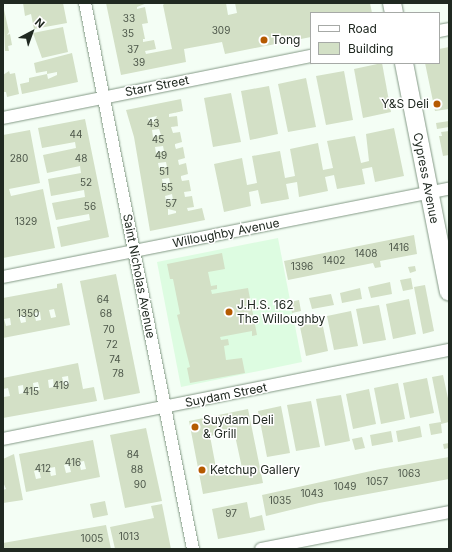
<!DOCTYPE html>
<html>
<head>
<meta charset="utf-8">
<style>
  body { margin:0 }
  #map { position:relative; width:452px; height:552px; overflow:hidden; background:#f4fef5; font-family:Inter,sans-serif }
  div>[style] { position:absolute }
  .built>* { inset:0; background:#ddfce1 }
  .building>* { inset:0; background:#d3e0c6 }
  .roads { filter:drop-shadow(0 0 1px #839985) drop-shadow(0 0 1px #839985) }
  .minor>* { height:12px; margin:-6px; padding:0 6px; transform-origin:6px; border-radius:6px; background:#fff }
  .secondary>* { height:18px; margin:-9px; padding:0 9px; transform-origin:9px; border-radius:9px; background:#fff }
  .dots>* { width:11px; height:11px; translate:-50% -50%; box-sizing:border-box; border:2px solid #fff; border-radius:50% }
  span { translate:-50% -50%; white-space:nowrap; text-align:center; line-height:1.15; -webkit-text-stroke:3px #fff; paint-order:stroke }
  .number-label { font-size:10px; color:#4d574a }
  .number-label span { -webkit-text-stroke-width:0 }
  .poi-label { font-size:12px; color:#202921 }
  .left { translate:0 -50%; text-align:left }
  .right { translate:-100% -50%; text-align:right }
  .street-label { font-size:12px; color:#202921 }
  .frame { position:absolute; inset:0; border:4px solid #202921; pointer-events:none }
  .legend { position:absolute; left:310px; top:12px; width:130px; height:52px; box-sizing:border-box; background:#fff; border:1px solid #a6a9a6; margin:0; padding:5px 7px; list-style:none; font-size:12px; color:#202921 }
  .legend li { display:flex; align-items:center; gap:8px; height:20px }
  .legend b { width:20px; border:1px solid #a6a9a6 }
  .north { position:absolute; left:12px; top:12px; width:40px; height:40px; -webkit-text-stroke:3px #fff; paint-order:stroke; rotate:41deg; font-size:11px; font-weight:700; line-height:16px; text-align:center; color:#202921 }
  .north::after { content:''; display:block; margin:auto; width:14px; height:18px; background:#202921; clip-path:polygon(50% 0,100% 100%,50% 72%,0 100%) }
</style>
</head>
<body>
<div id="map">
  <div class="built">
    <i style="clip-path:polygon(278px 238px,302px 362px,181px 387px,157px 262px)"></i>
  </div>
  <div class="building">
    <i style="clip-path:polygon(23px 3px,63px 3px,67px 23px,34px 29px,31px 14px,25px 16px)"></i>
    <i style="clip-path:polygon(106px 3px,147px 3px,137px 7px,137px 9px,145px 7px,148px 23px,142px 24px,145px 39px,143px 39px,143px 42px,154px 40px,156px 49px,145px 51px,146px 54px,172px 49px,163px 5px,165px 3px,226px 3px,228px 15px,237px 13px,235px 3px,370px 3px,372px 13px,311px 13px,311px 37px,225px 54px,222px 42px,184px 49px,186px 62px,121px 75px)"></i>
    <i style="clip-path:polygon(3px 5px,9px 32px,7px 35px,10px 34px,12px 45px,8px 46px,9px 51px,5px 51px)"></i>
    <i style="clip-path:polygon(63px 27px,68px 52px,42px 58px,33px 33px)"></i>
    <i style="clip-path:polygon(449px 47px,449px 109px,435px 111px,425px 63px,439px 63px,439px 49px)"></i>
    <i style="clip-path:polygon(72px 53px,78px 82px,22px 94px,20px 84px,29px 82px,29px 78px,47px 74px,48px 79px,57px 75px,57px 72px,47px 74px,47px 71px,36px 73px,34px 63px)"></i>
    <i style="clip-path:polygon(382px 63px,391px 112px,363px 118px,354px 69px)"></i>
    <i style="clip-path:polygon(9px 71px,10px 74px,15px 73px,19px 94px,7px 97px,6px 92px,3px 92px,3px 75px)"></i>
    <i style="clip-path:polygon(344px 71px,353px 120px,326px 125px,316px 76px)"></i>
    <i style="clip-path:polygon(306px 78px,316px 127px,288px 132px,278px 84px)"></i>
    <i style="clip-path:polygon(269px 86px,278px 134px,250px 140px,241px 91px)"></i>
    <i style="clip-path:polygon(231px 93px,241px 142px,213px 147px,204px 98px)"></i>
    <i style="clip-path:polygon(evenodd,181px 99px,183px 111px,169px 114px,169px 117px,177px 116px,178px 126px,171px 127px,173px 133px,180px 132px,182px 142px,175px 144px,175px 146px,176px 149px,183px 147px,185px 158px,178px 160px,179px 165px,186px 163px,188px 174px,181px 176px,181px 178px,182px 181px,189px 180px,191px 191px,184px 192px,185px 197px,192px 196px,194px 207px,187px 208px,188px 211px,202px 208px,205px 220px,150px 231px,134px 137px,126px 110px,181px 99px,157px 116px,154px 122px,149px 121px,148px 118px,157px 116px,181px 99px,159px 129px,161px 135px,153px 137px,152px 130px,159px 129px,181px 99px,163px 146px,164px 151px,156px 153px,155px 147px,163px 146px,181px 99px,166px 162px,167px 167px,159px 168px,158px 163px,166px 162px,181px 99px,169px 178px,170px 183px,163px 185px,162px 179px,169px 178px,181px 99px,172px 194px,173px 200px,166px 201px,165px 196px,172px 194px,181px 99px,168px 209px,176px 211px,176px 213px,168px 215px,168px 209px)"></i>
    <i style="clip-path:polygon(85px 119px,109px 237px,61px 247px,57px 227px,90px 220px,89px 214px,56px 220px,52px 203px,85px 197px,84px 190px,51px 196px,48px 179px,81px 173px,80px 166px,47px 173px,43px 155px,76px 148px,75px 142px,42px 148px,38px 128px)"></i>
    <i style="clip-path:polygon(449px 121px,449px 127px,437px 129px,436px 123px)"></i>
    <i style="clip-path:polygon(394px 128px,404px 176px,375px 182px,372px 167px,362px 169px,365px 184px,337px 189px,334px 175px,325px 177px,328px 191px,299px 197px,297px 182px,286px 184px,289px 199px,261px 204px,258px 190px,249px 192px,251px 206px,224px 212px,214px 164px,242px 158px,247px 185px,257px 183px,252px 156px,280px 151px,285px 178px,295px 176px,290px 149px,318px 143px,323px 170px,333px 168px,327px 141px,355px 136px,361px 163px,369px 161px,366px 134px)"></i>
    <i style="clip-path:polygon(30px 130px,40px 183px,9px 189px,11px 196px,43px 189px,55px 248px,3px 258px,3px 135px)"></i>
    <i style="clip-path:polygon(449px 131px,449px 155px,443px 156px,439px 136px,442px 136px,441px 132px)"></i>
    <i style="clip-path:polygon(414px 235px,417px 254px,380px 261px,381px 267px,375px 268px,373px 263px,288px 280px,284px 261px)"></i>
    <i style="clip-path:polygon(222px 253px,225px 269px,208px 272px,211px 286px,217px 285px,217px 289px,211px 290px,212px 294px,248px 288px,257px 335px,252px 336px,252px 331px,220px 337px,221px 340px,228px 339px,229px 345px,224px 346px,226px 360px,242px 358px,245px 373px,190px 383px,187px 368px,190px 367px,177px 315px,180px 314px,173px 279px,170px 279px,167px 264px)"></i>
    <i style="clip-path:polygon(415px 266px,416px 271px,410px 273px,408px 267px)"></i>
    <i style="clip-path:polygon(116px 274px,140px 393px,104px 400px,80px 281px)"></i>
    <i style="clip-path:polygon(411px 278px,413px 289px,403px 291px,400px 280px)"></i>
    <i style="clip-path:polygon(390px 282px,392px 294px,371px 298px,368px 287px)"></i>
    <i style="clip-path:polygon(evenodd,62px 283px,70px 325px,3px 338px,3px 298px,57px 288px,57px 284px,62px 283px,54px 309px,56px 317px,51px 318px,49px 310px,54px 309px,62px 283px,40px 312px,41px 320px,36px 321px,34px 313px,40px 312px,62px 283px,25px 315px,26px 322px,21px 323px,19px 316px,25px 315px,62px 283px,10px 318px,11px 325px,6px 326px,4px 319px,10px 318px)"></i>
    <i style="clip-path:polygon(425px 285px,434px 331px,423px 334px,414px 287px)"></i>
    <i style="clip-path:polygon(360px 288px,362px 299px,342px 303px,340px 293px)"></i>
    <i style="clip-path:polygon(331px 294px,334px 305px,312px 309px,309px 298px)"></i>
    <i style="clip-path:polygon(409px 299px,416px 334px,393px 339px,386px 304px)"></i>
    <i style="clip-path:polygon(299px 300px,301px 311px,292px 313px,290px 302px)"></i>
    <i style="clip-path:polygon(379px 305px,386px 340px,363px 344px,356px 309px)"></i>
    <i style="clip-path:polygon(351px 311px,358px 346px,334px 350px,327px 316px)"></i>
    <i style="clip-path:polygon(321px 317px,328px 351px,306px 356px,299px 322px)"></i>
    <i style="clip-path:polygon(evenodd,78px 363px,83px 389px,94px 387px,97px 401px,3px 418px,3px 394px,4px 397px,10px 396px,8px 388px,3px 389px,3px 378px,78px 363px,68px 376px,69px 384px,64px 385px,62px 377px,68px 376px,78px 363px,53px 379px,54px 387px,49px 388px,48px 380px,53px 379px,78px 363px,38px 382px,40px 390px,34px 391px,33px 383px,38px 382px,78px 363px,23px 385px,24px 393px,19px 394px,18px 386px,23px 385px)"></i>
    <i style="clip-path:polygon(443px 375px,449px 403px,449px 422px,441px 424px,442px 433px,431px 435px,429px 424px,441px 422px,432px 377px)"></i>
    <i style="clip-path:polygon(427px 378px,434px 413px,410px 418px,403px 383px)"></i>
    <i style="clip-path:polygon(398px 383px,405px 419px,381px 424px,374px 388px)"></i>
    <i style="clip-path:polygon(369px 389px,376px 424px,353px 429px,346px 394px)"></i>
    <i style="clip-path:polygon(341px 395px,350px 441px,325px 446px,316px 399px)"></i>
    <i style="clip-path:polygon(311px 401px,320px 447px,296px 451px,287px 405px)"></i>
    <i style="clip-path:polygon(281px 406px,290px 453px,267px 457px,258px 411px)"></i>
    <i style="clip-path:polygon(evenodd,248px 409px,263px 483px,203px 494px,189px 421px,248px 409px,234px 431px,242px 468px,217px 473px,210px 436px,234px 431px)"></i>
    <i style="clip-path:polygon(420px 426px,422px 437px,398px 442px,396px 431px)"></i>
    <i style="clip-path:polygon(146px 428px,162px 501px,125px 508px,110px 435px)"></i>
    <i style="clip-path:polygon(391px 431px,393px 442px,372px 446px,370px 435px)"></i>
    <i style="clip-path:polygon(362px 437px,365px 448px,355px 450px,352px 439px)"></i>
    <i style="clip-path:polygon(evenodd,93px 440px,100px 477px,26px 492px,19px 454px,93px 440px,84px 461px,86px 469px,81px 470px,79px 462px,84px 461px,93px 440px,69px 464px,71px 472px,66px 473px,64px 465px,69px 464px,93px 440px,55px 467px,56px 475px,51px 476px,49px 468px,55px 467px,93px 440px,39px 470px,41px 478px,36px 479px,34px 471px,39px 470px)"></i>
    <i style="clip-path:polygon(449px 443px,449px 448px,444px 449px,443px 444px)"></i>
    <i style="clip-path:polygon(14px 454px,23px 500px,3px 503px,3px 490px,6px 489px,3px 482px,3px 459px)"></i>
    <i style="clip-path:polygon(449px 457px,449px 479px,319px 503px,266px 516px,262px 495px,380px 469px)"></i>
    <i style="clip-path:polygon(105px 501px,108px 515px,93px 518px,90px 504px)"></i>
    <i style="clip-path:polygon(247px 502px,250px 518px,262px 515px,265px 530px,218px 539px,212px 509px)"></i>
    <i style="clip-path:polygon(162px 504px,171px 549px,115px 549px,110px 527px,154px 518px,151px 506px)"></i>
    <i style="clip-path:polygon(106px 525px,111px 549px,3px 549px,3px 543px)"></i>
  </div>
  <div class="roads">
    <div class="minor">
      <i style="left:85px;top:3px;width:557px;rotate:78.81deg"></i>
      <i style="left:439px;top:31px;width:10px;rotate:-11deg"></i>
      <i style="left:3px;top:118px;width:314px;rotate:-11.4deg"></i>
      <i style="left:3px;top:277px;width:455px;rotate:-11.2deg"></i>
      <i style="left:3px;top:439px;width:455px;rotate:-11.3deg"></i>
      <i style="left:261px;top:549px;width:192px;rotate:-11.1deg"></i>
    </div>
    <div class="secondary">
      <i style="left:392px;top:3px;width:10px;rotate:79deg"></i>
      <i style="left:404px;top:63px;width:233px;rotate:78.9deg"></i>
    </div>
  </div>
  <div class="dots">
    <i style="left:264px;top:40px;background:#b55a00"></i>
    <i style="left:437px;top:104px;background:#b55a00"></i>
    <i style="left:229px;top:312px;background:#b55a00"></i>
    <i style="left:195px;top:427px;background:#b55a00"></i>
    <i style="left:202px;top:470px;background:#b55a00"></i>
  </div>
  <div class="number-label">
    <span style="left:129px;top:19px">33</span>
    <span style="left:221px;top:31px">309</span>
    <span style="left:128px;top:34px">35</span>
    <span style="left:133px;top:50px">37</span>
    <span style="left:139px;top:63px">39</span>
    <span style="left:153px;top:124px">43</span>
    <span style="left:76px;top:135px">44</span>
    <span style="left:158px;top:140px">45</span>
    <span style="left:161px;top:156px">49</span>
    <span style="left:19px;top:159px">280</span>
    <span style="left:81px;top:159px">48</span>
    <span style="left:164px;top:172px">51</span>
    <span style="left:86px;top:183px">52</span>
    <span style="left:167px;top:188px">55</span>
    <span style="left:171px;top:204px">57</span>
    <span style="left:90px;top:207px">56</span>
    <span style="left:26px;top:222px">1329</span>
    <span style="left:399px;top:248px">1416</span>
    <span style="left:366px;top:254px">1408</span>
    <span style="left:334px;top:261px">1402</span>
    <span style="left:302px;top:267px">1396</span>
    <span style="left:103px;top:300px">64</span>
    <span style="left:28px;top:314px">1350</span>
    <span style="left:106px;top:314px">68</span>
    <span style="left:109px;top:330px">70</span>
    <span style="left:112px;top:345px">72</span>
    <span style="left:115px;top:360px">74</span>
    <span style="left:118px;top:374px">78</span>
    <span style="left:61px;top:386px">419</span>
    <span style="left:31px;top:392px">415</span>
    <span style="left:133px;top:455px">84</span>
    <span style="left:73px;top:463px">416</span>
    <span style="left:43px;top:469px">412</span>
    <span style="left:137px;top:470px">88</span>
    <span style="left:409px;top:474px">1063</span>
    <span style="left:377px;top:482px">1057</span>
    <span style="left:140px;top:485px">90</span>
    <span style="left:345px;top:487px">1049</span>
    <span style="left:312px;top:494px">1043</span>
    <span style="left:280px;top:501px">1035</span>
    <span style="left:231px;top:514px">97</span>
    <span style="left:129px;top:537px">1013</span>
    <span style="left:92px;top:539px">1005</span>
  </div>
  <div class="poi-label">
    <span class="left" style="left:272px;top:40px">Tong</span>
    <span class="right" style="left:429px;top:104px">Y&amp;S Deli</span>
    <span class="left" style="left:237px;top:312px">J.H.S. 162<br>The Willoughby</span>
    <span class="left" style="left:203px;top:427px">Suydam Deli<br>&amp; Grill</span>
    <span class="left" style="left:210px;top:470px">Ketchup Gallery</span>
  </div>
  <div class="street-label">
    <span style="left:157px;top:86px;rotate:-11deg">Starr Street</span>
    <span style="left:426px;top:178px;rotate:79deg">Cypress Avenue</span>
    <span style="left:226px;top:233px;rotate:-11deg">Willoughby Avenue</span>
    <span style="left:139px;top:276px;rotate:79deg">Saint Nicholas Avenue</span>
    <span style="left:226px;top:395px;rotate:-11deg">Suydam Street</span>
  </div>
  <div class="frame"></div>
  <ul class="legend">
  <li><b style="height:5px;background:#fff"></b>Road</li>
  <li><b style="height:11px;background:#d3e0c6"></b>Building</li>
  </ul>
  <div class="north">N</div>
</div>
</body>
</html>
